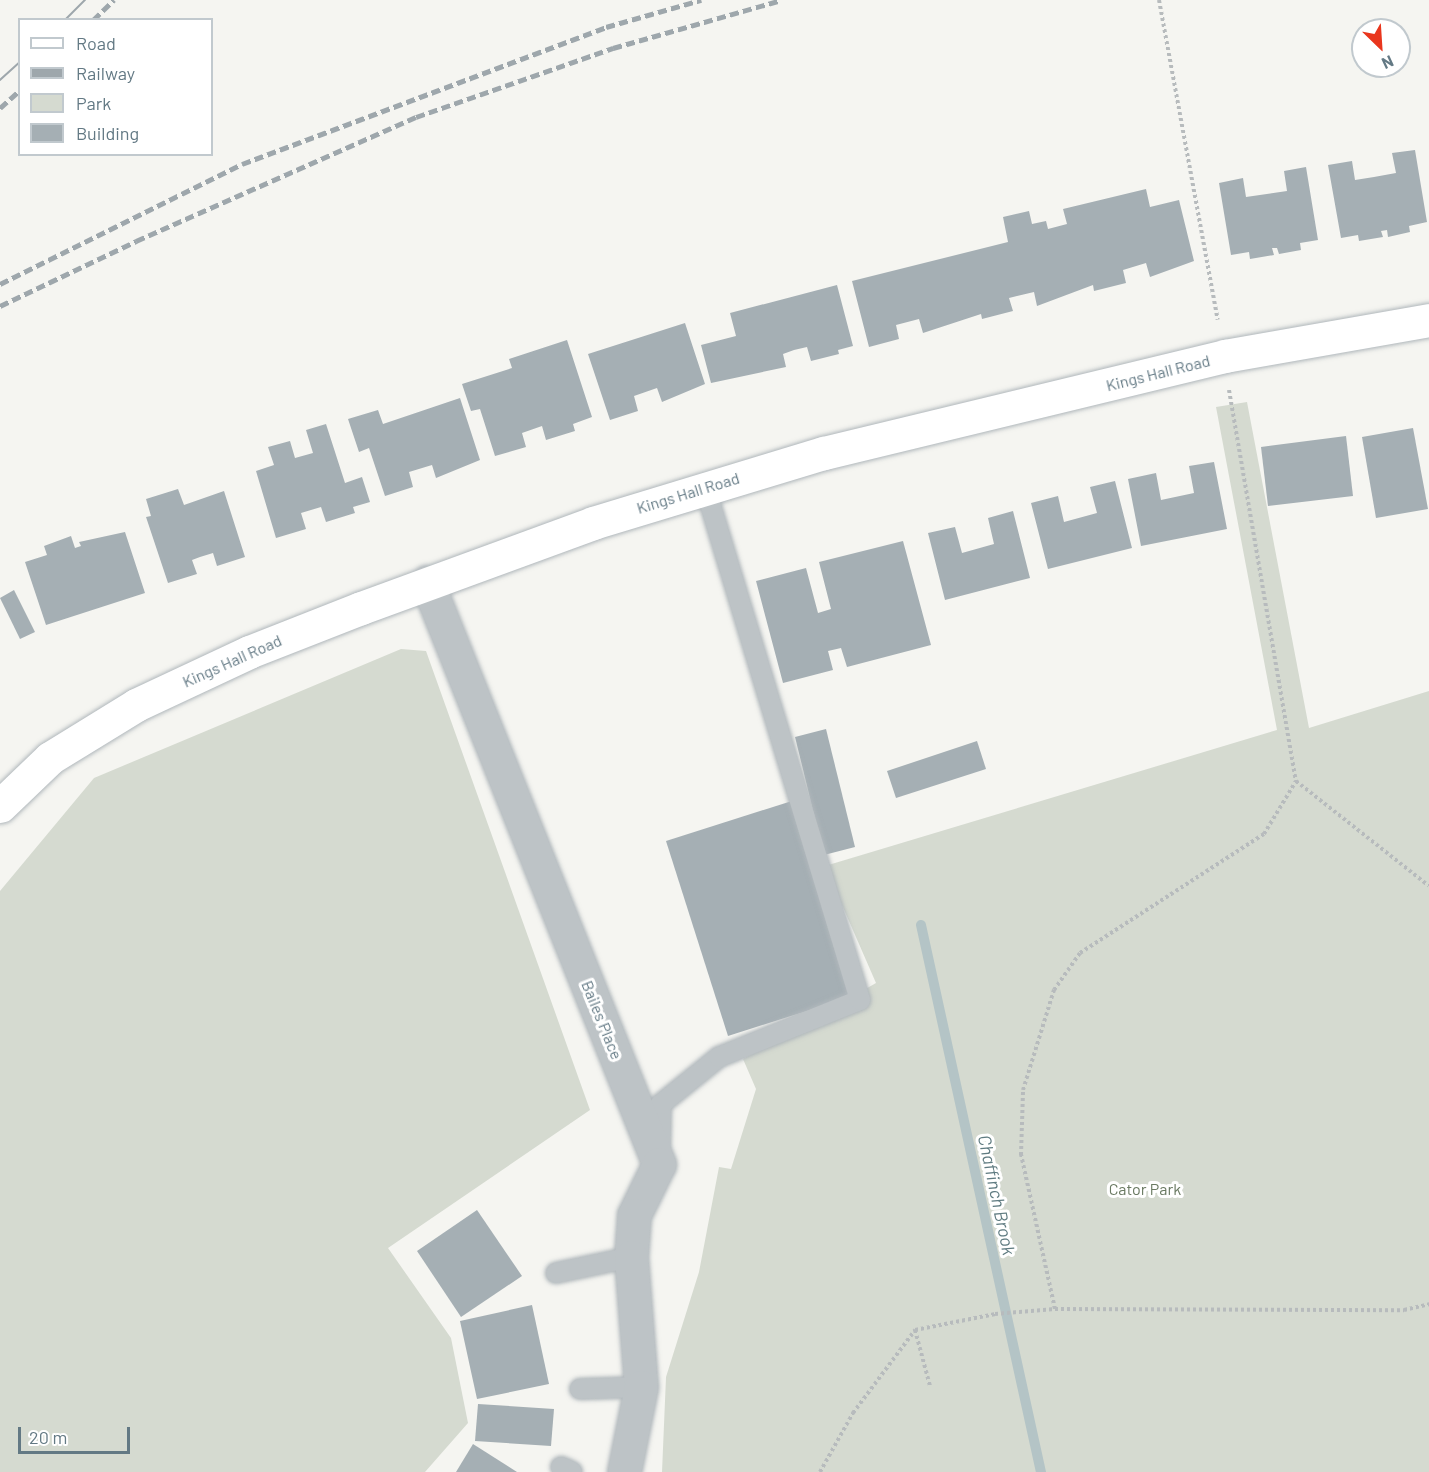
<!DOCTYPE html>
<html>
<head>
<meta charset="utf-8">
<style>
  body { margin:0 }
  #map { position:relative; width:1429px; height:1472px; overflow:hidden; background:#f5f5f1; font-family:Barlow,sans-serif }
  div>[style] { position:absolute }
  .green>* { inset:0; background:#d5dad0 }
  .stream>* { height:10px; margin:-5px; padding:0 5px; transform-origin:5px; border-radius:5px; background:#b4c4c6 }
  .building>* { inset:0; background:#a5afb4 }
  .path>* { height:4px; margin-top:-2px; transform-origin:0; background:repeating-linear-gradient(90deg,#b7bbbd 0 3px,transparent 0 6px) }
  .roads { filter:drop-shadow(0 0 2px #b0b7bb) drop-shadow(0 0 2px #b0b7bb) }
  .lane>* { height:20px; margin:-10px; padding:0 10px; transform-origin:10px; border-radius:10px; background:#bdc3c6 }
  .street>* { height:33px; margin:-16.5px; padding:0 16.5px; transform-origin:16.5px; border-radius:16.5px; background:#bdc3c6 }
  .secondary>* { height:33px; margin:-16.5px; padding:0 16.5px; transform-origin:16.5px; border-radius:16.5px; background:#fff }
  .tram>* { height:1.5px; margin:-0.75px; padding:0 0.75px; transform-origin:0.75px; border-radius:0.75px; background:#9ea7ac }
  .rail>* { height:4.5px; margin-top:-2.25px; transform-origin:0; background:repeating-linear-gradient(90deg,#9ea7ac 0 9px,transparent 0 13.5px) }
  span { translate:-50% -50%; white-space:nowrap; text-align:center; line-height:1.15; -webkit-text-stroke:6px #fff; paint-order:stroke }
  .street-label { font-size:16px; color:#637984 }
  .park-label { font-size:16px; color:#6a7a62 }
  .water-label { font-size:18px; color:#5f7b81; font-style:italic }
  .legend { position:absolute; left:18px; top:18px; width:195px; height:138px; box-sizing:border-box; background:#fff; border:2px solid #c1c9ce; margin:0; padding:8px 10px; list-style:none; font-size:18px; color:#637984 }
  .legend li { display:flex; align-items:center; gap:12px; height:30px }
  .legend b { width:30px; border:2px solid #c1c9ce }
  .north { position:absolute; left:1351px; top:18px; width:60px; height:60px; box-sizing:border-box; background:#fff; border:2px solid #c1c9ce; border-radius:50%; rotate:155deg; font-size:16px; font-weight:700; line-height:24px; text-align:center; color:#637984 }
  .north::after { content:''; display:block; margin:auto; width:21px; height:27px; background:#e9361d; clip-path:polygon(50% 0,100% 100%,50% 72%,0 100%) }
  .scale { position:absolute; left:18px; top:1427px; width:112px; height:27px; box-sizing:border-box; border:3px solid #637984; border-top:0; padding-left:8px; font-size:18px; line-height:21px; white-space:nowrap; color:#637984; -webkit-text-stroke:4px #fff; paint-order:stroke }
</style>
</head>
<body>
<div id="map">
  <div class="green">
    <i style="clip-path:polygon(1247px 402px,1309px 728px,1429px 691px,1429px 1472px,662px 1472px,666px 1377px,699px 1272px,719px 1167px,731px 1169px,756px 1089px,743px 1059px,876px 983px,825px 866px,1277px 730px,1216px 407px)"></i>
    <i style="clip-path:polygon(401px 649px,426px 651px,590px 1110px,388px 1248px,451px 1338px,468px 1423px,425px 1472px,0 1472px,0 891px,94px 778px)"></i>
  </div>
  <div class="stream">
    <i style="left:921px;top:925px;width:560px;rotate:77.63deg"></i>
  </div>
  <div class="building">
    <i style="clip-path:polygon(1415px 150px,1427px 222px,1409px 226px,1410px 232px,1388px 237px,1387px 230px,1381px 231px,1383px 237px,1359px 241px,1358px 235px,1341px 238px,1328px 165px,1352px 161px,1355px 180px,1374px 177px,1396px 173px,1392px 153px)"></i>
    <i style="clip-path:polygon(1306px 167px,1318px 240px,1300px 243px,1301px 250px,1279px 254px,1277px 248px,1272px 248px,1274px 255px,1250px 259px,1249px 252px,1231px 255px,1219px 183px,1243px 178px,1246px 197px,1287px 191px,1284px 171px)"></i>
    <i style="clip-path:polygon(1146px 189px,1150px 207px,1179px 200px,1194px 261px,1150px 277px,1146px 263px,1123px 270px,1126px 283px,1094px 291px,1093px 285px,1037px 306px,1034px 292px,1009px 298px,1013px 311px,982px 319px,981px 314px,923px 333px,919px 319px,896px 325px,899px 339px,869px 347px,852px 281px,1008px 242px,1003px 217px,1029px 211px,1032px 224px,1046px 221px,1048px 229px,1067px 224px,1063px 209px)"></i>
    <i style="clip-path:polygon(837px 285px,853px 346px,838px 350px,839px 354px,811px 361px,807px 347px,794px 350px,783px 354px,786px 367px,711px 383px,701px 345px,736px 336px,730px 313px)"></i>
    <i style="clip-path:polygon(685px 323px,705px 384px,662px 402px,657px 388px,634px 396px,638px 411px,610px 420px,588px 354px)"></i>
    <i style="clip-path:polygon(567px 340px,592px 417px,573px 424px,575px 431px,546px 440px,542px 426px,522px 433px,526px 447px,495px 456px,480px 409px,471px 411px,462px 384px,512px 368px,509px 359px)"></i>
    <i style="clip-path:polygon(460px 398px,480px 460px,436px 478px,432px 465px,409px 472px,413px 487px,385px 496px,369px 448px,359px 452px,348px 419px,378px 410px,383px 424px)"></i>
    <i style="clip-path:polygon(326px 424px,345px 483px,362px 477px,370px 502px,353px 507px,355px 513px,326px 522px,321px 507px,301px 513px,306px 529px,276px 538px,256px 471px,274px 465px,268px 447px,290px 441px,295px 458px,313px 453px,306px 430px)"></i>
    <i style="clip-path:polygon(1413px 428px,1428px 509px,1376px 518px,1362px 437px)"></i>
    <i style="clip-path:polygon(1346px 436px,1353px 496px,1268px 506px,1261px 447px)"></i>
    <i style="clip-path:polygon(1214px 462px,1227px 529px,1141px 546px,1128px 479px,1156px 473px,1161px 500px,1194px 493px,1189px 466px)"></i>
    <i style="clip-path:polygon(1115px 481px,1132px 548px,1048px 569px,1031px 503px,1058px 496px,1064px 522px,1097px 513px,1090px 487px)"></i>
    <i style="clip-path:polygon(178px 489px,184px 505px,224px 491px,245px 557px,217px 566px,213px 553px,200px 557px,192px 560px,197px 574px,168px 583px,146px 517px,151px 516px,146px 499px)"></i>
    <i style="clip-path:polygon(1013px 511px,1030px 578px,945px 600px,928px 533px,955px 527px,962px 553px,994px 544px,988px 518px)"></i>
    <i style="clip-path:polygon(125px 532px,145px 593px,46px 625px,25px 562px,47px 555px,44px 546px,71px 536px,75px 548px,81px 546px,79px 542px)"></i>
    <i style="clip-path:polygon(903px 541px,931px 645px,847px 667px,841px 648px,828px 651px,833px 670px,783px 683px,756px 581px,806px 568px,818px 613px,831px 609px,819px 562px)"></i>
    <i style="clip-path:polygon(14px 590px,35px 632px,20px 639px,0 598px)"></i>
    <i style="clip-path:polygon(826px 729px,855px 847px,824px 855px,795px 737px)"></i>
    <i style="clip-path:polygon(977px 741px,986px 769px,896px 798px,887px 771px)"></i>
    <i style="clip-path:polygon(795px 800px,857px 995px,728px 1036px,666px 841px)"></i>
    <i style="clip-path:polygon(477px 1210px,522px 1276px,461px 1317px,417px 1251px)"></i>
    <i style="clip-path:polygon(532px 1305px,549px 1384px,477px 1399px,460px 1321px)"></i>
    <i style="clip-path:polygon(478px 1404px,554px 1409px,551px 1446px,475px 1441px)"></i>
    <i style="clip-path:polygon(473px 1444px,517px 1472px,456px 1472px)"></i>
  </div>
  <div class="path">
    <i style="left:1159px;top:0;width:325px;rotate:79.6deg"></i>
    <i style="left:1229px;top:390px;width:397px;rotate:80.3deg"></i>
    <i style="left:1296px;top:781px;width:169px;rotate:38.3deg"></i>
    <i style="left:1055px;top:1309px;width:158px;rotate:-102.4deg"></i>
    <i style="left:1021px;top:1155px;width:65px;rotate:-88.2deg"></i>
    <i style="left:1023px;top:1090px;width:105px;rotate:-72.8deg"></i>
    <i style="left:1054px;top:990px;width:45px;rotate:-54.9deg"></i>
    <i style="left:1080px;top:953px;width:219px;rotate:-32.9deg"></i>
    <i style="left:1264px;top:834px;width:62px;rotate:-58.9deg"></i>
    <i style="left:915px;top:1330px;width:58px;rotate:75deg"></i>
    <i style="left:820px;top:1472px;width:68px;rotate:-60.8deg"></i>
    <i style="left:853px;top:1413px;width:104px;rotate:-53.2deg"></i>
    <i style="left:915px;top:1330px;width:82px;rotate:-11.3deg"></i>
    <i style="left:995px;top:1314px;width:60px;rotate:-4.8deg"></i>
    <i style="left:1055px;top:1309px;width:349px;rotate:0.2deg"></i>
    <i style="left:1404px;top:1310px;width:26px;rotate:-13deg"></i>
  </div>
  <div class="roads">
    <div class="lane">
      <i style="left:660px;top:1150px;width:46px;rotate:-88.8deg"></i>
      <i style="left:661px;top:1104px;width:75px;rotate:-39deg"></i>
      <i style="left:719px;top:1057px;width:152px;rotate:-22deg"></i>
      <i style="left:860px;top:1000px;width:536px;rotate:-106.81deg"></i>
      <i style="left:556px;top:1273px;width:77px;rotate:-12deg"></i>
      <i style="left:580px;top:1389px;width:61px;rotate:-1.9deg"></i>
      <i style="left:561px;top:1467px;width:12px;rotate:24deg"></i>
    </div>
    <div class="street">
      <i style="left:427px;top:582px;width:627px;rotate:68.27deg"></i>
      <i style="left:659px;top:1164px;width:57px;rotate:116.1deg"></i>
      <i style="left:634px;top:1215px;width:42px;rotate:94.1deg"></i>
      <i style="left:631px;top:1257px;width:130px;rotate:85.6deg"></i>
      <i style="left:641px;top:1387px;width:87px;rotate:101.3deg"></i>
    </div>
    <div class="secondary">
      <i style="left:0;top:806px;width:69px;rotate:-43.8deg"></i>
      <i style="left:50px;top:758px;width:101px;rotate:-31.6deg"></i>
      <i style="left:136px;top:705px;width:125px;rotate:-25.1deg"></i>
      <i style="left:249px;top:652px;width:120px;rotate:-21.4deg"></i>
      <i style="left:361px;top:608px;width:247px;rotate:-20.1deg"></i>
      <i style="left:593px;top:523px;width:241px;rotate:-16.9deg"></i>
      <i style="left:824px;top:453px;width:413px;rotate:-13.6deg"></i>
      <i style="left:1225px;top:356px;width:207px;rotate:-10deg"></i>
    </div>
  </div>
  <div class="tram">
    <i style="left:65px;top:20px;width:28px;rotate:-45deg"></i>
    <i style="left:0;top:80px;width:27px;rotate:-42deg"></i>
  </div>
  <div class="rail">
    <i style="left:93px;top:20px;width:29px;rotate:-44deg"></i>
    <i style="left:0;top:108px;width:27px;rotate:-42deg"></i>
    <i style="left:0;top:284px;width:270px;rotate:-26.4deg"></i>
    <i style="left:242px;top:164px;width:389px;rotate:-20.6deg"></i>
    <i style="left:606px;top:27px;width:99px;rotate:-15.9deg"></i>
    <i style="left:0;top:306px;width:151px;rotate:-25.5deg"></i>
    <i style="left:136px;top:241px;width:306px;rotate:-23.9deg"></i>
    <i style="left:416px;top:117px;width:209px;rotate:-19.3deg"></i>
    <i style="left:613px;top:48px;width:175px;rotate:-15.9deg"></i>
  </div>
  <div class="street-label">
    <span style="left:1158px;top:373px;rotate:-14deg">Kings Hall Road</span>
    <span style="left:688px;top:493px;rotate:-17deg">Kings Hall Road</span>
    <span style="left:232px;top:661px;rotate:-24deg">Kings Hall Road</span>
    <span style="left:602px;top:1020px;rotate:68deg">Bailes Place</span>
  </div>
  <div class="park-label">
    <span style="left:1145px;top:1189px">Cator Park</span>
  </div>
  <div class="water-label">
    <span style="left:997px;top:1195px;rotate:78deg">Chaffinch Brook</span>
  </div>
  <ul class="legend">
  <li><b style="height:8px;background:#fff"></b>Road</li>
  <li><b style="height:8px;background:#9ea7ac"></b>Railway</li>
  <li><b style="height:16px;background:#d5dad0"></b>Park</li>
  <li><b style="height:16px;background:#a5afb4"></b>Building</li>
  </ul>
  <div class="north">N</div>
  <div class="scale">20 m</div>
</div>
</body>
</html>
